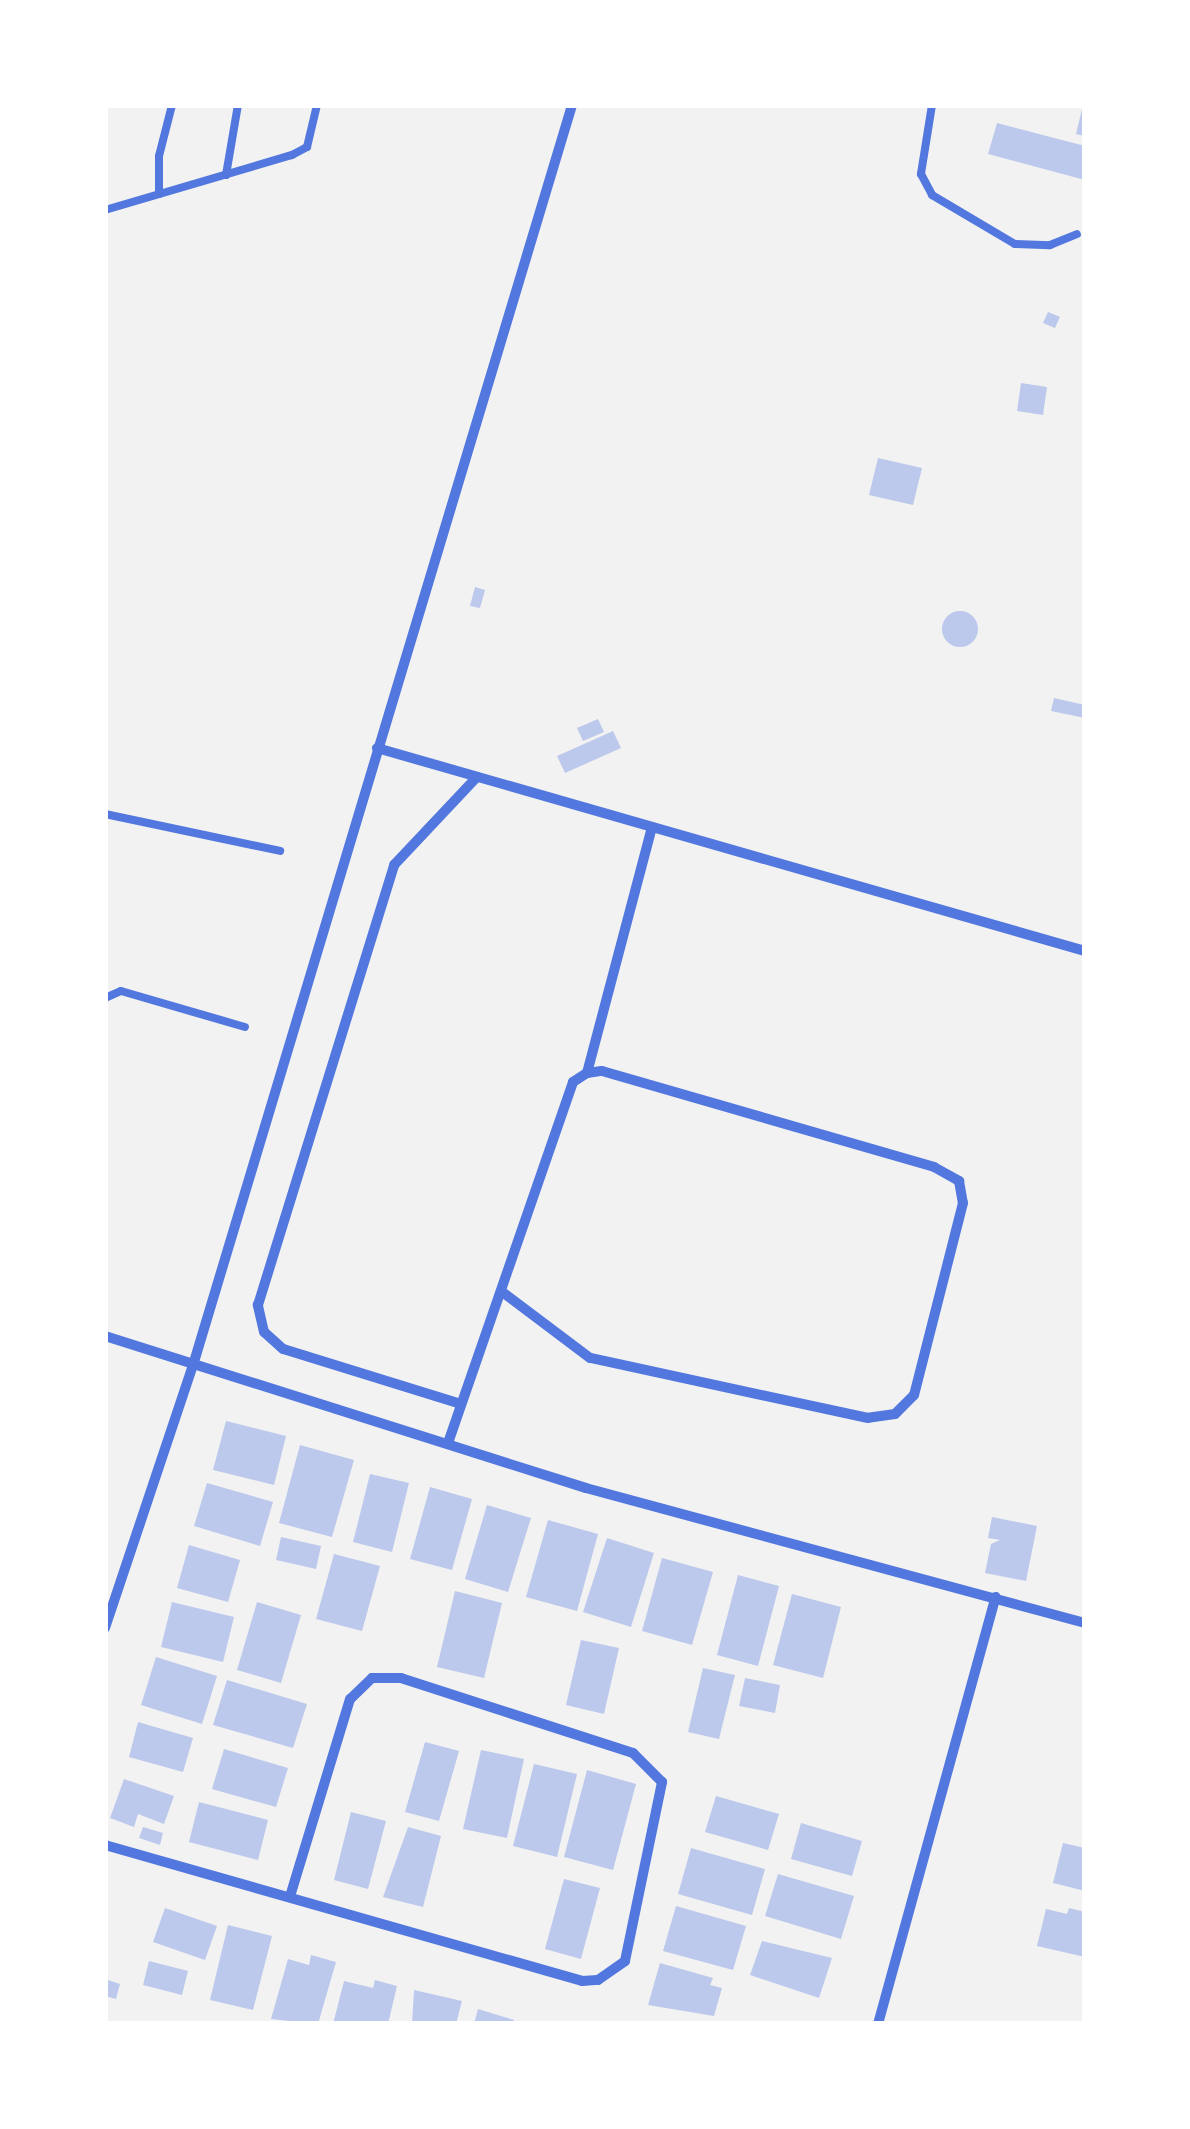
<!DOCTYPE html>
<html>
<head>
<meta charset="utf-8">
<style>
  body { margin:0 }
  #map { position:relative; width:1190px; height:2129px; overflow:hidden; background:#f2f2f2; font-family:"Work Sans",sans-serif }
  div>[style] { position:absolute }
  .building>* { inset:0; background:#bdc9ec }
  .round { border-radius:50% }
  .service>* { height:8px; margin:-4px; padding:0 4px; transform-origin:4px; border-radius:4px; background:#5277de }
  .minor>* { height:10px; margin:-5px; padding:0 5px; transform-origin:5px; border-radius:5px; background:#5277de }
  span { translate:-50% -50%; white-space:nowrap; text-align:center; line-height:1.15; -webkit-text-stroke:8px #fff; paint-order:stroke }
  .frame { position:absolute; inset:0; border:108px solid #fff; pointer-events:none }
</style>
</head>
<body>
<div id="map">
  <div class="building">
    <i style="clip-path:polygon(1083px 105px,1085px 105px,1085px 136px,1076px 134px)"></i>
    <i style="clip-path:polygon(997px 123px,1085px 146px,1085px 180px,988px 154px)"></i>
    <i style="clip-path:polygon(1048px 312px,1060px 317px,1055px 328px,1043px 323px)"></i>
    <i style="clip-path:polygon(1021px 383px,1047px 387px,1043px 415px,1017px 411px)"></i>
    <i style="clip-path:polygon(878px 458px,922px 468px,913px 505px,869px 495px)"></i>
    <i style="clip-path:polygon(475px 587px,485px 590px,480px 608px,470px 606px)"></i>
    <i class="round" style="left:942px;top:611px;width:36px;height:36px"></i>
    <i style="clip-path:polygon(1054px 698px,1085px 705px,1085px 718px,1051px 711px)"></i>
    <i style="clip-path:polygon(598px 719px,604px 732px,583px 741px,577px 728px)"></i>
    <i style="clip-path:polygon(613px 731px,621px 748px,565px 773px,557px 756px)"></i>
    <i style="clip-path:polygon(226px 1421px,286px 1436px,274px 1485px,213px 1470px)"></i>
    <i style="clip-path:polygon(300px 1445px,354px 1460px,332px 1537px,279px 1523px)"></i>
    <i style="clip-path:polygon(370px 1474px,409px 1483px,392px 1552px,353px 1542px)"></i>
    <i style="clip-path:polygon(207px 1483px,273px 1502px,260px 1546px,194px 1526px)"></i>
    <i style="clip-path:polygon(430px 1487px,472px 1499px,452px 1570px,410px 1559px)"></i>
    <i style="clip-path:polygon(487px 1505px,531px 1518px,508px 1592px,465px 1579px)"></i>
    <i style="clip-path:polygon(992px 1517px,1037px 1526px,1026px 1581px,985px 1573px,991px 1544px,1000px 1540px,988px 1538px)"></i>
    <i style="clip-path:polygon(548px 1520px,598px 1534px,577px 1611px,526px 1597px)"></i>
    <i style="clip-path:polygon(281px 1537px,321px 1546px,316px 1569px,276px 1560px)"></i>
    <i style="clip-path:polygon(607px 1538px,654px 1553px,631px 1627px,583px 1612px)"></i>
    <i style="clip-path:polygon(189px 1545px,240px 1560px,228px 1602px,177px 1588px)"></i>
    <i style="clip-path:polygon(334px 1554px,380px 1566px,362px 1631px,316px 1619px)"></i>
    <i style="clip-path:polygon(662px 1558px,713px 1572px,692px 1645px,642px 1631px)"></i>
    <i style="clip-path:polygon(738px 1575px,779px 1586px,758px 1666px,717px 1655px)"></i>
    <i style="clip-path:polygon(455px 1591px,502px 1603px,484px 1678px,437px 1667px)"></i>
    <i style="clip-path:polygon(792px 1594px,841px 1607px,823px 1678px,773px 1665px)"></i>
    <i style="clip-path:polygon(172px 1602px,234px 1617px,223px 1662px,161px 1647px)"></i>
    <i style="clip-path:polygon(257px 1602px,301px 1615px,281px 1683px,237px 1670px)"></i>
    <i style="clip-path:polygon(581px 1640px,619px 1648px,604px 1714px,566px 1705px)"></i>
    <i style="clip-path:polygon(156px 1657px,217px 1676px,202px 1724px,141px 1705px)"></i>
    <i style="clip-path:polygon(703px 1668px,735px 1675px,719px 1739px,688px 1732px)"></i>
    <i style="clip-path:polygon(745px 1678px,780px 1685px,775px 1713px,739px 1706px)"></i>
    <i style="clip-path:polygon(227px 1680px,307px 1704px,293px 1748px,213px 1725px)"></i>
    <i style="clip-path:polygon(138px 1722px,193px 1738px,183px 1772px,129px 1757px)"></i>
    <i style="clip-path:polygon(425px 1742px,459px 1751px,439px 1821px,405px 1812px)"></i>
    <i style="clip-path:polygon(224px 1749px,288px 1768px,276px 1807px,212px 1789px)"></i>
    <i style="clip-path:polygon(481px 1750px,524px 1759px,507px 1838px,463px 1829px)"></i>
    <i style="clip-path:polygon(534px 1764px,577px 1774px,557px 1857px,513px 1846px)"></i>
    <i style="clip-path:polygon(587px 1770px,636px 1784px,613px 1870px,564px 1857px)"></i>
    <i style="clip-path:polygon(124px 1779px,174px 1796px,164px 1824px,138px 1814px,134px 1827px,110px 1818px)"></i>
    <i style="clip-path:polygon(716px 1796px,779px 1814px,768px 1850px,705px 1832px)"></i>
    <i style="clip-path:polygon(199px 1802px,268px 1820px,258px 1860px,189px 1842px)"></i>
    <i style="clip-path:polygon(351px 1812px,386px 1821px,368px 1889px,334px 1880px)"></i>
    <i style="clip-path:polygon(801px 1823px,862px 1841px,852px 1876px,791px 1859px)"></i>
    <i style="clip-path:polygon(143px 1827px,163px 1833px,160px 1845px,139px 1838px)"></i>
    <i style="clip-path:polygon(408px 1827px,441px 1836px,423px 1907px,383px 1897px)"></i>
    <i style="clip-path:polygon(1063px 1843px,1085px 1848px,1085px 1891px,1053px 1883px)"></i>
    <i style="clip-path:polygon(691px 1848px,765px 1869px,752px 1915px,678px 1894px)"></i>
    <i style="clip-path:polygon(778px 1874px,854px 1896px,841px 1939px,765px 1916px)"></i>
    <i style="clip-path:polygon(564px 1879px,600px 1888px,581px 1959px,545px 1949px)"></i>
    <i style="clip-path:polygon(676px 1906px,746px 1926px,733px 1970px,663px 1951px)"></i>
    <i style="clip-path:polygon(165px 1908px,217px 1926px,205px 1960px,153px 1942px)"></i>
    <i style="clip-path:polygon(1069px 1908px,1085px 1912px,1085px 1957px,1037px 1946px,1046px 1909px,1067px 1914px)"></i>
    <i style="clip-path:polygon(228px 1925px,272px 1936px,253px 2010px,210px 2000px)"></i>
    <i style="clip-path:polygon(762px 1941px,832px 1958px,819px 1998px,750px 1975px)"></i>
    <i style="clip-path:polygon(311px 1955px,336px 1962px,318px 2024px,271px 2019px,288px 1959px,309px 1965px)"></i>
    <i style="clip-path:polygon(149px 1961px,188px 1971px,182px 1995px,143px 1985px)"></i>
    <i style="clip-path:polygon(660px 1963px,713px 1978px,710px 1985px,722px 1988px,714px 2016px,648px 2005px)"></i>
    <i style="clip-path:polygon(105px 1979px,120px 1984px,116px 1999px,105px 1996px)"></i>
    <i style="clip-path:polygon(375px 1980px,397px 1986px,388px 2024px,333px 2024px,344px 1981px,373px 1988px)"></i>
    <i style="clip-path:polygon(414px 1990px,462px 2001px,456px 2024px,412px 2024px)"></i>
    <i style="clip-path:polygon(478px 2009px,514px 2020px,513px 2024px,474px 2024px)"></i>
  </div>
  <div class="service">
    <i style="left:932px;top:105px;width:70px;rotate:99.1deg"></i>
    <i style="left:921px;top:174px;width:24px;rotate:62deg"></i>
    <i style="left:932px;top:195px;width:96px;rotate:30.6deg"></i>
    <i style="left:1015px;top:244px;width:35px;rotate:2deg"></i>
    <i style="left:1050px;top:245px;width:29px;rotate:-22deg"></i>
    <i style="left:226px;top:175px;width:71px;rotate:-80.3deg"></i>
    <i style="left:159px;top:194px;width:38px;rotate:-90deg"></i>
    <i style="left:159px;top:156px;width:53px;rotate:-75.7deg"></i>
    <i style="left:105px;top:210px;width:195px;rotate:-16.4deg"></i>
    <i style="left:292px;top:155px;width:17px;rotate:-28deg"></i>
    <i style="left:307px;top:147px;width:43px;rotate:-76.6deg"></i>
    <i style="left:105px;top:814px;width:179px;rotate:11.9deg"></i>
    <i style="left:105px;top:998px;width:17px;rotate:-24deg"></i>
    <i style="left:121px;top:991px;width:129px;rotate:16.2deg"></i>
  </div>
  <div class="minor">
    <i style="left:377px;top:748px;width:737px;rotate:16deg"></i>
    <i style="left:587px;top:1073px;width:254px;rotate:-75.2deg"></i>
    <i style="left:105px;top:1336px;width:504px;rotate:17.54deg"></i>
    <i style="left:586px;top:1488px;width:517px;rotate:15.14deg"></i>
    <i style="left:461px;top:1404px;width:186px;rotate:-162.8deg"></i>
    <i style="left:283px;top:1349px;width:25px;rotate:-138deg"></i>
    <i style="left:264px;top:1332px;width:28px;rotate:-103deg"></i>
    <i style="left:258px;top:1305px;width:461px;rotate:-72.8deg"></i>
    <i style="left:394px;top:865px;width:121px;rotate:-46.7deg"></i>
    <i style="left:448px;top:1443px;width:382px;rotate:-70.9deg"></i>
    <i style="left:573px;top:1082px;width:17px;rotate:-33deg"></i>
    <i style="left:587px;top:1073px;width:15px;rotate:-8deg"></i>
    <i style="left:602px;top:1071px;width:346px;rotate:16.1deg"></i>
    <i style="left:934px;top:1167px;width:29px;rotate:29deg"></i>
    <i style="left:959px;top:1181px;width:22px;rotate:80deg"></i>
    <i style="left:963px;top:1203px;width:198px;rotate:104.3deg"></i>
    <i style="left:914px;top:1395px;width:27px;rotate:135deg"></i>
    <i style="left:895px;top:1414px;width:27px;rotate:172deg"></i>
    <i style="left:868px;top:1418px;width:284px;rotate:-167.8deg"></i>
    <i style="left:590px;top:1358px;width:111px;rotate:-143deg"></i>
    <i style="left:105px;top:1628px;width:280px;rotate:-71.5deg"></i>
    <i style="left:194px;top:1362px;width:1313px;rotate:-73.26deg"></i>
    <i style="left:105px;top:1845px;width:496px;rotate:15.9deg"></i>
    <i style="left:582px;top:1981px;width:16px;rotate:-4deg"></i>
    <i style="left:598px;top:1980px;width:33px;rotate:-35deg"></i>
    <i style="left:625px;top:1961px;width:183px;rotate:-78.3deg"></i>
    <i style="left:662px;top:1782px;width:41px;rotate:-135deg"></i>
    <i style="left:633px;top:1753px;width:244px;rotate:-162.1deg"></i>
    <i style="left:401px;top:1678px;width:29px;rotate:180deg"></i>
    <i style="left:372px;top:1678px;width:30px;rotate:136deg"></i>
    <i style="left:350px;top:1699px;width:206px;rotate:106.9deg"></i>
    <i style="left:878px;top:2024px;width:443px;rotate:-74.6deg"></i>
  </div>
  <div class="frame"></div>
</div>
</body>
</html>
